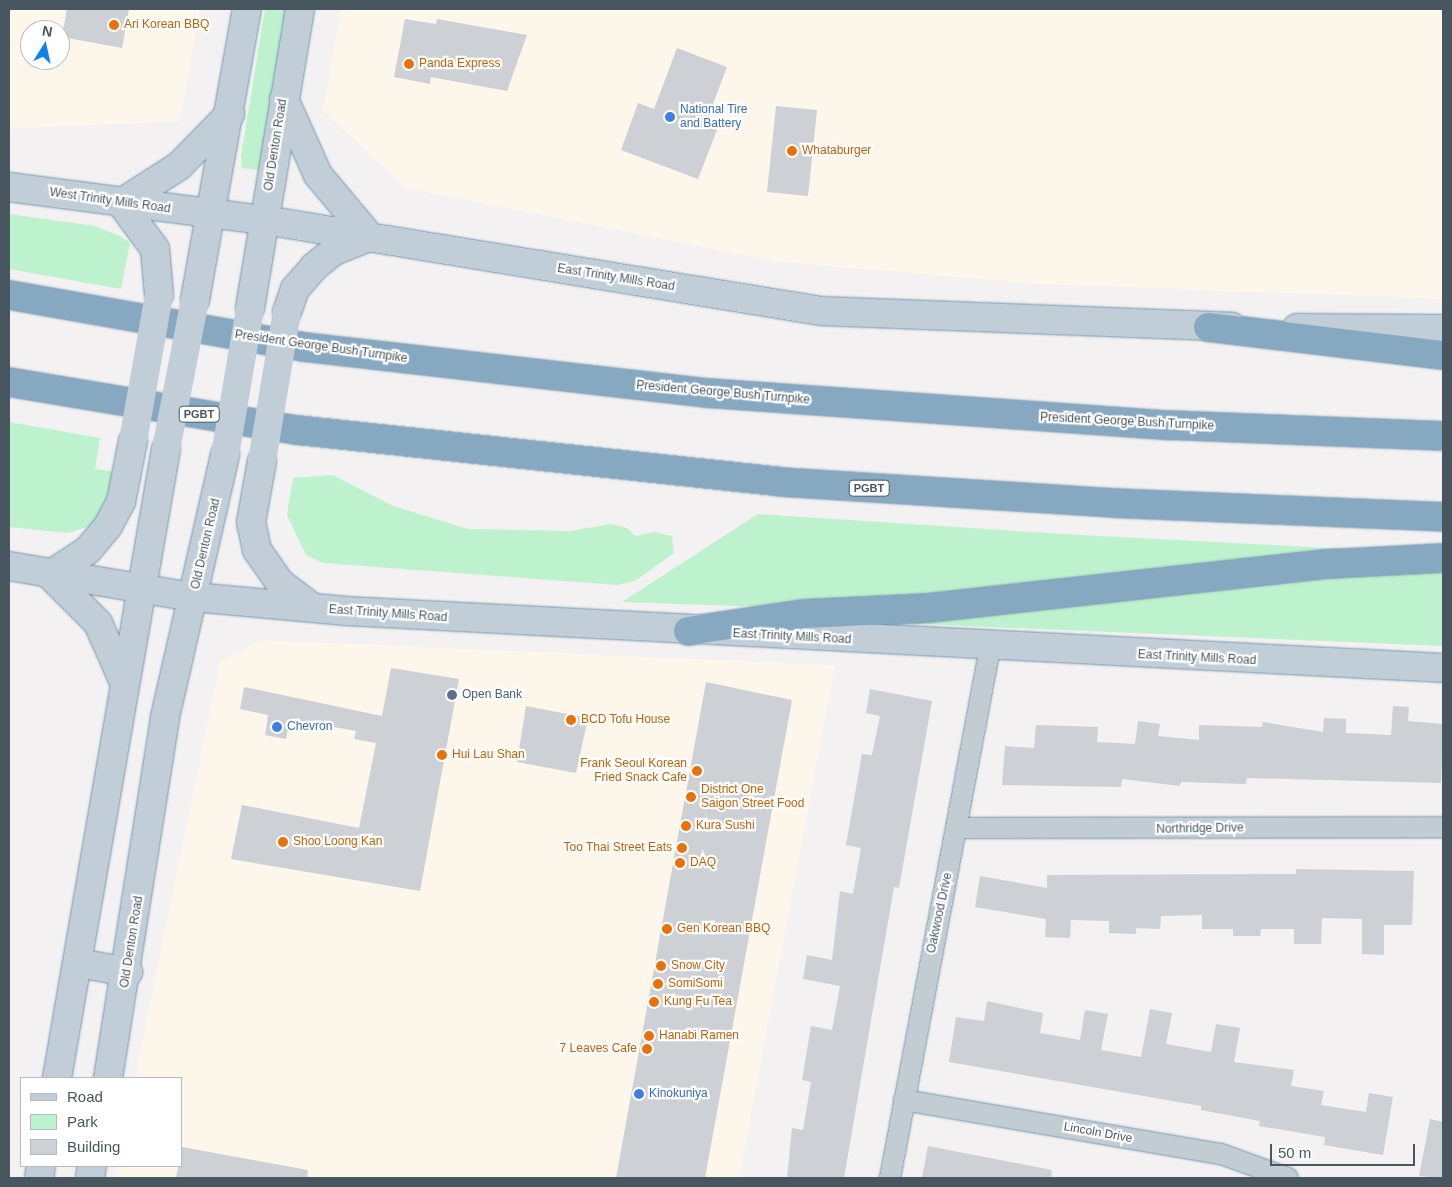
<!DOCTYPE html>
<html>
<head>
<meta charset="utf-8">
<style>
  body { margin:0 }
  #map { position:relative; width:1452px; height:1187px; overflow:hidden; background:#f3f1f1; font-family:Arial,sans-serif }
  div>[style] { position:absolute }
  .commercial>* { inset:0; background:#fdf6eb }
  .green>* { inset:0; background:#bef1ce }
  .building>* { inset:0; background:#cdd0d5 }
  .roads { filter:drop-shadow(0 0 1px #7293ad) drop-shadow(0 0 1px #7293ad) }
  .street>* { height:20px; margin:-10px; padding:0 10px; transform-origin:10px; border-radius:10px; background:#c1ccd3 }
  .secondary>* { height:28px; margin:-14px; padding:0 14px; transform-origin:14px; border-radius:14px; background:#c1ced8 }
  .highway>* { height:28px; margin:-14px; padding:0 14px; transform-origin:14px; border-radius:14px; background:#87a8c1 }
  .secondary-bridge>* { height:28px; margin:-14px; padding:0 14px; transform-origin:14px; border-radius:14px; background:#c1ced8 }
  .dots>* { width:14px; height:14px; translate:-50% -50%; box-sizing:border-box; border:2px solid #fff; border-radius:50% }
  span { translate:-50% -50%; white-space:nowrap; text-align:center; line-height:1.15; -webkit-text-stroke:4.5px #fff; paint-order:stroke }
  .shield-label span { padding:1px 4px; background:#fff; border:1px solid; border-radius:4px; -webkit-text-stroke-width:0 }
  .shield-label { font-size:11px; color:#48565f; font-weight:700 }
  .food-label { font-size:12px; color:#c56008 }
  .left { translate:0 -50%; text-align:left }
  .right { translate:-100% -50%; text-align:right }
  .shop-label { font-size:12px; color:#366cbe }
  .street-label { font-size:12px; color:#48565f }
  .service-label { font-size:12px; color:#4e5e75 }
  .frame { position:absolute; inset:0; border:10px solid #48565f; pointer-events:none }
  .legend { position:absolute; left:20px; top:1077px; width:162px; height:90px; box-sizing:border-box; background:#fff; border:1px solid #b6bbbf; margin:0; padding:6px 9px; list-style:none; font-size:15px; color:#48565f }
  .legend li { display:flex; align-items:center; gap:10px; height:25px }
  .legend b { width:25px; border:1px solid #b6bbbf }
  .north { position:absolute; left:20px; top:20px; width:50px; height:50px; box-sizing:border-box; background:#fff; border:1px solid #b6bbbf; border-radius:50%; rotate:10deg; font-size:14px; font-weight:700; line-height:20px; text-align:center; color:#48565f }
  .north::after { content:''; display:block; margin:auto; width:18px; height:22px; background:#1282eb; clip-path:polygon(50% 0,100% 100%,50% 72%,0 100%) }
  .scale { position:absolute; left:1270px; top:1144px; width:145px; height:22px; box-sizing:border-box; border:2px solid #48565f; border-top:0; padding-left:6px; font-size:15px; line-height:18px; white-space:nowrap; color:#48565f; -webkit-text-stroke:4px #fff; paint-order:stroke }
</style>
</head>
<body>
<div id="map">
  <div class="commercial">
    <i style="clip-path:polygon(evenodd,9px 9px,200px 9px,180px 121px,9px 129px,9px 9px,30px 30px,60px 30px,60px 60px,30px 60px,30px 30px)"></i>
    <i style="clip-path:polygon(341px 9px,1443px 9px,1443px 299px,1039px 284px,779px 262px,406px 188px,323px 111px)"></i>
    <i style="clip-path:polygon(262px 640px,835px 665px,739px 1178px,115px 1178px,117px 1166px,181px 1166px,181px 1078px,135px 1078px,220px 662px)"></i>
  </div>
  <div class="green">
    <i style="clip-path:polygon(265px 9px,287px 9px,259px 170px,242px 168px,241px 157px)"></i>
    <i style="clip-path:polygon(9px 214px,95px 226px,120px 236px,130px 243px,121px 289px,9px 269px)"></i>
    <i style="clip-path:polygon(9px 422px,100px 438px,95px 469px,116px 472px,110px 500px,94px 525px,68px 533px,9px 527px)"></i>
    <i style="clip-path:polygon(333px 475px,393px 506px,468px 529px,571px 531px,611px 524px,627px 528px,635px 536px,655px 532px,672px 536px,674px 553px,635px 581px,617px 585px,323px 563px,306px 555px,287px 515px,293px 478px)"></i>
    <i style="clip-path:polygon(758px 514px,1062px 534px,1366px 550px,916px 600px,765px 607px,622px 602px)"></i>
    <i style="clip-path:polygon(1443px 571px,1443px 646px,871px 622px,1307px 577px)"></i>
  </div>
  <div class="building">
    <i style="clip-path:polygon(67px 9px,129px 9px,122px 48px,62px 37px)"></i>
    <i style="clip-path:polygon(405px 19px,436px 24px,437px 19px,527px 35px,507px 91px,431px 77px,430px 84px,394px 77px)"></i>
    <i style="clip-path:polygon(677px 48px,727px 67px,705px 125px,717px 130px,698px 179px,621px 150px,638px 103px,654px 109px)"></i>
    <i style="clip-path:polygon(776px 106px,817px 110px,808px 196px,767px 192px)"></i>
    <i style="clip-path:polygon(391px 668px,459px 679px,420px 891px,231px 859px,242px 805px,359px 828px,376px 743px,354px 739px,356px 731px,290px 719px,286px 739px,265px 735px,268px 715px,240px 709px,244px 687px,382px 716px)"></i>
    <i style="clip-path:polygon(706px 682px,792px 700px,705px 1178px,616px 1178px)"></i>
    <i style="clip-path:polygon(870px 689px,932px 701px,899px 888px,894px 887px,844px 1178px,787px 1178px,792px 1128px,803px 1130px,811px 1082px,802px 1080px,811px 1026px,832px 1030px,840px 986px,803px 979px,807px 955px,832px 960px,840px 891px,853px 894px,861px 848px,846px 845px,862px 754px,872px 755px,880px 716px,866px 713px)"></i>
    <i style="clip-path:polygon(526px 706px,588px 718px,576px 773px,517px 762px)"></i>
    <i style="clip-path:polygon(1393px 706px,1409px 707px,1408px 721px,1443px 724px,1441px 783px,1247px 778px,1246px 784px,1181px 782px,1180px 786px,1122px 779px,1121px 787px,1002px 785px,1005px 746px,1034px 748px,1036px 725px,1098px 727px,1097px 742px,1135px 744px,1138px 721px,1160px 724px,1158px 736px,1199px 740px,1199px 725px,1262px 727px,1263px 722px,1323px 732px,1324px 718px,1346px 719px,1346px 733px,1391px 735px)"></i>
    <i style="clip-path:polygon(1296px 869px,1414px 871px,1412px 925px,1384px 925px,1384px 955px,1362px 954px,1362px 919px,1322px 918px,1321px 944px,1294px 944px,1294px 929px,1261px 929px,1260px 936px,1233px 936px,1233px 929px,1202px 929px,1202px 915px,1161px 916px,1160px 929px,1136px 928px,1136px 934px,1109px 933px,1109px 921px,1071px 920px,1070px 938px,1045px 937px,1046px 919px,975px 907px,980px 876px,1047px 888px,1047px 875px,1296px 874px)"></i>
    <i style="clip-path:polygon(987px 1001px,1043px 1013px,1040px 1033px,1080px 1040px,1085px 1010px,1108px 1014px,1101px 1050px,1141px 1057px,1150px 1009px,1172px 1013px,1166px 1044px,1211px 1052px,1216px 1024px,1240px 1028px,1234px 1062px,1294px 1070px,1291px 1086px,1324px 1091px,1321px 1105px,1366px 1112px,1369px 1093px,1393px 1097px,1383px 1155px,1324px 1145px,1325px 1137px,1259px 1126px,1260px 1121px,1201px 1110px,1201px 1106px,949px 1062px,956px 1017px,984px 1021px)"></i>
    <i style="clip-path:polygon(1430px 1119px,1443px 1122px,1443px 1178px,1419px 1176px)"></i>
    <i style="clip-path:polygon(928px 1146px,1052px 1170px,1051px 1178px,922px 1178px)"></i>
    <i style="clip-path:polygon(182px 1147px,308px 1170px,307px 1178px,176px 1178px)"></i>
  </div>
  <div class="roads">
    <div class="street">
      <i style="left:957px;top:828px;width:486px;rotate:-0.1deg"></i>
      <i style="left:904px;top:1100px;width:322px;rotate:9.7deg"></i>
      <i style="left:1221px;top:1154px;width:71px;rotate:19.7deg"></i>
      <i style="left:890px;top:1178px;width:539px;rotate:-79.32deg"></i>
    </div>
    <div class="secondary">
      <i style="left:284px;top:99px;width:83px;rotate:65.9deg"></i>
      <i style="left:318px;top:175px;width:81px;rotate:50deg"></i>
      <i style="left:9px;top:187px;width:257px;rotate:7.4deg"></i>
      <i style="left:264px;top:220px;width:564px;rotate:9.28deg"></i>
      <i style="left:821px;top:311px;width:411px;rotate:2.2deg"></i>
      <i style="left:121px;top:203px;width:69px;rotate:-32.5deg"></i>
      <i style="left:179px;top:166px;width:73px;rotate:-45.6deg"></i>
      <i style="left:121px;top:203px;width:57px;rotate:53.5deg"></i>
      <i style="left:155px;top:249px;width:46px;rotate:85deg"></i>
      <i style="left:195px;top:300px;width:296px;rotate:-79.9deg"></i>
      <i style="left:250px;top:308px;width:303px;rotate:-80.5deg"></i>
      <i style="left:287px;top:312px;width:24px;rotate:-71deg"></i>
      <i style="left:295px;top:289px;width:29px;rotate:-49deg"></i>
      <i style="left:314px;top:267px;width:26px;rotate:-39deg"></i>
      <i style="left:334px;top:251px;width:38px;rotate:-22deg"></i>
      <i style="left:1297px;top:328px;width:146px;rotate:0.4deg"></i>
      <i style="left:262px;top:461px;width:62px;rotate:100.2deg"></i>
      <i style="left:251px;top:522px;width:29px;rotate:78deg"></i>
      <i style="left:257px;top:550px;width:40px;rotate:55.1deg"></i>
      <i style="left:280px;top:583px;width:41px;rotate:37.1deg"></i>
      <i style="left:9px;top:566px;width:187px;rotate:9.6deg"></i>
      <i style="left:193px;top:597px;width:154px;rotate:5.2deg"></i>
      <i style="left:346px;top:611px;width:1098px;rotate:2.97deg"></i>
      <i style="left:50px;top:575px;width:45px;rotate:-33.3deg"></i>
      <i style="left:88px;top:550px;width:31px;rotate:-50deg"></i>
      <i style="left:108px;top:526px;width:27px;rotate:-62deg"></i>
      <i style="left:121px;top:502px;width:62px;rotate:-78.9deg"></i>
      <i style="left:50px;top:575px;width:68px;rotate:45deg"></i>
      <i style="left:98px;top:623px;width:64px;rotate:66.2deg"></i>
      <i style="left:78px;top:963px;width:51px;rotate:10.2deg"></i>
      <i style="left:57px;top:1078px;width:638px;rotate:-80.17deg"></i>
      <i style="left:108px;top:1078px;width:365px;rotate:-81deg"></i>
      <i style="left:165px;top:717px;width:269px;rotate:-77.1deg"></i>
      <i style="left:39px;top:1178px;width:12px;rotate:-81deg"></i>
      <i style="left:90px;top:1178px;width:12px;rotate:-81deg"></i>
    </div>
    <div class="highway">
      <i style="left:9px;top:295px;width:300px;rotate:10deg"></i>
      <i style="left:304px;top:347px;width:406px;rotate:6.5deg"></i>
      <i style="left:707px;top:393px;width:462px;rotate:4deg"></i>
      <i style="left:1168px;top:425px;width:275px;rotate:2.3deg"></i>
      <i style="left:1208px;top:327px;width:237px;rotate:6.8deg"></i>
      <i style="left:9px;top:382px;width:292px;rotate:9.5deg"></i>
      <i style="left:297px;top:430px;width:487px;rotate:6.1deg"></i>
      <i style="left:781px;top:482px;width:334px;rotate:3.6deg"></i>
      <i style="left:1114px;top:503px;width:329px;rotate:2.4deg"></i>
      <i style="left:688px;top:631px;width:118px;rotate:-8.3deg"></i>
      <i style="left:805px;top:614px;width:123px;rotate:-2.8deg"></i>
      <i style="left:928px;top:608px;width:401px;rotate:-6.3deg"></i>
      <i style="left:1327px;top:564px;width:116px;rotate:-3deg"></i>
    </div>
  </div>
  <div class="secondary-bridge">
    <i style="left:133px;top:441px;width:148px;rotate:-79.9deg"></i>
    <i style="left:166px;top:449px;width:152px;rotate:-79deg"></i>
    <i style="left:225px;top:455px;width:149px;rotate:-80.3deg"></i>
    <i style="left:262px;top:461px;width:151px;rotate:-80.5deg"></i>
  </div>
  <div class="dots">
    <i style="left:114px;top:25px;background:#e8710a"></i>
    <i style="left:409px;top:64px;background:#e8710a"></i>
    <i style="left:670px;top:117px;background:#3f7fe0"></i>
    <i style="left:792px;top:151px;background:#e8710a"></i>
    <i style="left:452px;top:695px;background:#5c6f8a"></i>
    <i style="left:571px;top:720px;background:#e8710a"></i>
    <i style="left:277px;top:727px;background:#3f7fe0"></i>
    <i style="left:442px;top:755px;background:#e8710a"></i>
    <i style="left:697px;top:771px;background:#e8710a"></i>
    <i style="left:691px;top:797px;background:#e8710a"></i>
    <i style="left:686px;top:826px;background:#e8710a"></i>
    <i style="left:283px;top:842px;background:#e8710a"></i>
    <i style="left:682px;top:848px;background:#e8710a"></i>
    <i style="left:680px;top:863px;background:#e8710a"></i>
    <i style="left:667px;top:929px;background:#e8710a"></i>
    <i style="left:661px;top:966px;background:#e8710a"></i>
    <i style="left:658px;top:984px;background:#e8710a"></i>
    <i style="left:654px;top:1002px;background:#e8710a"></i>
    <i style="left:649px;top:1036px;background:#e8710a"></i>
    <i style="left:647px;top:1049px;background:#e8710a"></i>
    <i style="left:639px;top:1094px;background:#3f7fe0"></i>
  </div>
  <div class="shield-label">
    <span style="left:199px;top:414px">PGBT</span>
    <span style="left:869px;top:488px">PGBT</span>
  </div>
  <div class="food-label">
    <span class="left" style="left:124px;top:25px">Ari Korean BBQ</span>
    <span class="left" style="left:419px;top:64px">Panda Express</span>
    <span class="left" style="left:802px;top:151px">Whataburger</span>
    <span class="left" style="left:581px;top:720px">BCD Tofu House</span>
    <span class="left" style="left:452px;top:755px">Hui Lau Shan</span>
    <span class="right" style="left:687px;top:771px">Frank Seoul Korean<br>Fried Snack Cafe</span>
    <span class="left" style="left:701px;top:797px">District One<br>Saigon Street Food</span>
    <span class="left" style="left:696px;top:826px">Kura Sushi</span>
    <span class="left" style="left:293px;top:842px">Shoo Loong Kan</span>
    <span class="right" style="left:672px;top:848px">Too Thai Street Eats</span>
    <span class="left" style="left:690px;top:863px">DAQ</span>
    <span class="left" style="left:677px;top:929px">Gen Korean BBQ</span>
    <span class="left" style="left:671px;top:966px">Snow City</span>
    <span class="left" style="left:668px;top:984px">SomiSomi</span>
    <span class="left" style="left:664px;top:1002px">Kung Fu Tea</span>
    <span class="left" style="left:659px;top:1036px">Hanabi Ramen</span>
    <span class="right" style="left:637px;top:1049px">7 Leaves Cafe</span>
  </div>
  <div class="shop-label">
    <span class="left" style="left:680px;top:117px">National Tire<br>and Battery</span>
    <span class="left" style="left:287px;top:727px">Chevron</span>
    <span class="left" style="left:649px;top:1094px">Kinokuniya</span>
  </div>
  <div class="street-label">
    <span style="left:276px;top:145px;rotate:-81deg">Old Denton Road</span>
    <span style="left:110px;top:201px;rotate:8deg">West Trinity Mills Road</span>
    <span style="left:616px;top:278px;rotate:9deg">East Trinity Mills Road</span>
    <span style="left:321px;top:347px;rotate:8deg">President George Bush Turnpike</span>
    <span style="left:723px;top:393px;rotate:5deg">President George Bush Turnpike</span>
    <span style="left:1127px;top:422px;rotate:3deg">President George Bush Turnpike</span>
    <span style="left:206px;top:544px;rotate:-77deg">Old Denton Road</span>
    <span style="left:388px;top:614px;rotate:4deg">East Trinity Mills Road</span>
    <span style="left:792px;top:637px;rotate:3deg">East Trinity Mills Road</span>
    <span style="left:1197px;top:658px;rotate:3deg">East Trinity Mills Road</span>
    <span style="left:1200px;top:829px;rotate:-1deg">Northridge Drive</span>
    <span style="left:940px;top:913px;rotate:-78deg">Oakwood Drive</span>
    <span style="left:132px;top:942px;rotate:-81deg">Old Denton Road</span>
    <span style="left:1098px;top:1133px;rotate:10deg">Lincoln Drive</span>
  </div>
  <div class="service-label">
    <span class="left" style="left:462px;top:695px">Open Bank</span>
  </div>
  <div class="frame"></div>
  <ul class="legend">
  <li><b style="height:6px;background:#c1ced8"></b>Road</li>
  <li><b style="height:14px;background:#bef1ce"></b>Park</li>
  <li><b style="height:14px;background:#cdd0d5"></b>Building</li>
  </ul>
  <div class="north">N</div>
  <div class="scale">50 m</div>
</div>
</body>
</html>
